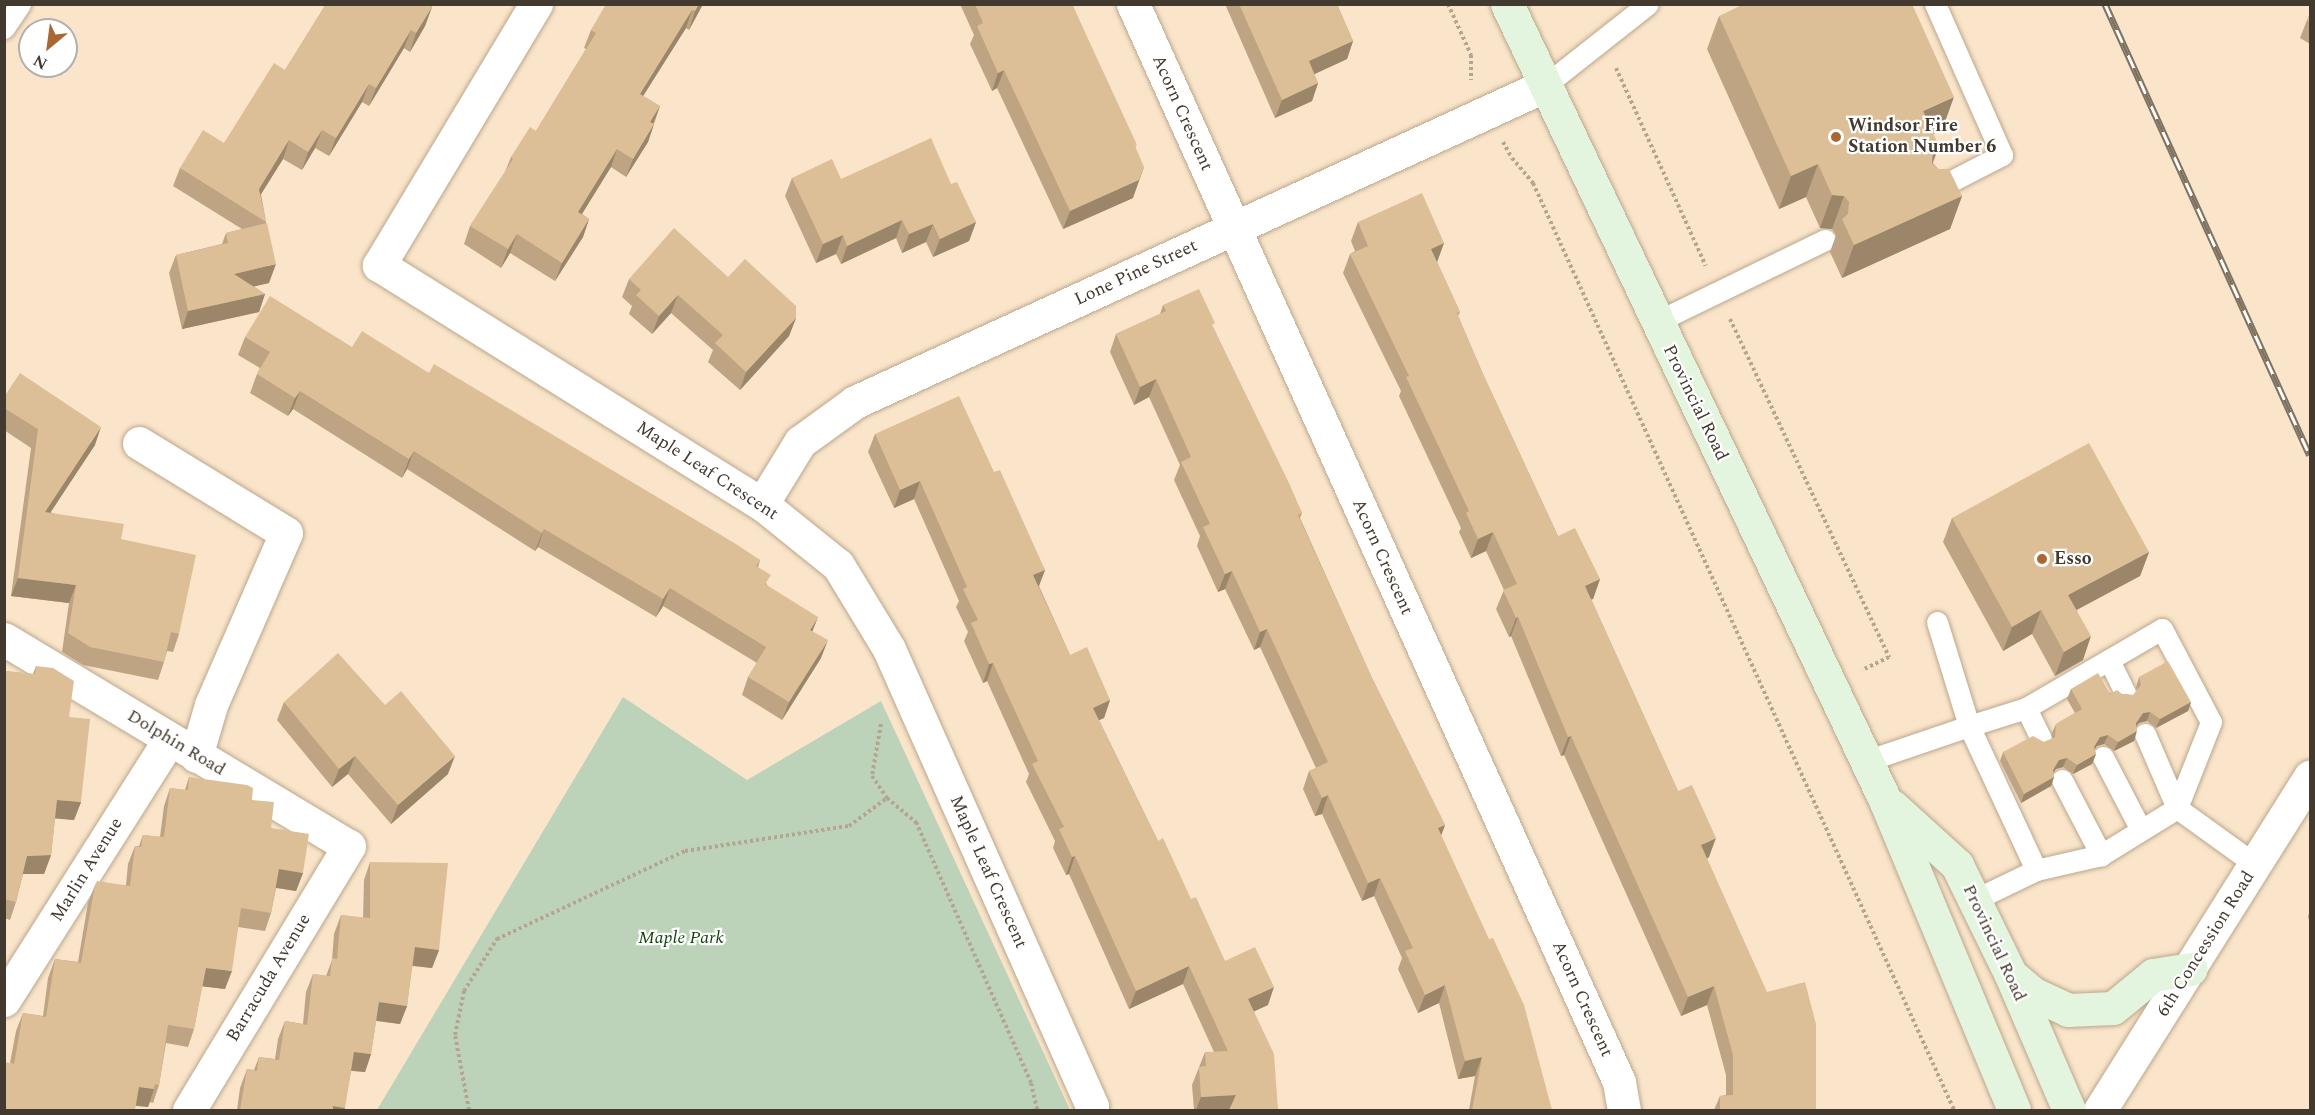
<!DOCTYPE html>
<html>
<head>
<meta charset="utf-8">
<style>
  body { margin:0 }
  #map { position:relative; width:2315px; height:1115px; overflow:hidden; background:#fae5ca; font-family:Spectral,serif }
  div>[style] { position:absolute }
  .green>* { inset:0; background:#bcd3b9 }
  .path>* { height:4px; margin-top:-2px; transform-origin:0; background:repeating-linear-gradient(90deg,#b5a490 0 3px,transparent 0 6px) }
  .roads { filter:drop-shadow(0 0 2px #bba78d) drop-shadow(0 0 2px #bba78d) }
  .service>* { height:21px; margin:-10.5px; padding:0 10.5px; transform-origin:10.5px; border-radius:10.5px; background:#fff }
  .minor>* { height:33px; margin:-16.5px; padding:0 16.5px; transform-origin:16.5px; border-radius:16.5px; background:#fff }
  .tertiary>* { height:33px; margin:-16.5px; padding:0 16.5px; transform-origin:16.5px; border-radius:16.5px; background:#fff }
  .secondary>* { height:33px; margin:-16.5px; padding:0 16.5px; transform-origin:16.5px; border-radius:16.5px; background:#e3f5de }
  .rail>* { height:7px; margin-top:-3.5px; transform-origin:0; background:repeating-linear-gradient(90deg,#fff 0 14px,#7e7262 0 28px); box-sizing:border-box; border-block:2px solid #7e7262 }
  .wall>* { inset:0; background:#bea482 }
  .shaded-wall>* { inset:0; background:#9b866a }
  .building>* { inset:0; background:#ddbf97 }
  .dots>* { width:16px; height:16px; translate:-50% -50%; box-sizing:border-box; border:3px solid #fff; border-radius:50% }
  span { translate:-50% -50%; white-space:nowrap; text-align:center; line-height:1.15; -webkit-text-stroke:4.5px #fff; paint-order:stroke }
  .street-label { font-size:18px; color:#42392f }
  .poi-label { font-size:18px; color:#42392f; font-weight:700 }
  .left { translate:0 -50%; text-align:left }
  .park-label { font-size:18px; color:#103f0d; font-style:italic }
  .frame { position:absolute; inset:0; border:6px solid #42392f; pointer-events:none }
  .north { position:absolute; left:18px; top:18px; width:60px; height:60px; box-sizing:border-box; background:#fff; border:2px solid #b3b0ac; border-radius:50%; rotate:209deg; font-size:16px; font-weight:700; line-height:24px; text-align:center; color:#42392f }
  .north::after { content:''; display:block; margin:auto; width:21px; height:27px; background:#a96733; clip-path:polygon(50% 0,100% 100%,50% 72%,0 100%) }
</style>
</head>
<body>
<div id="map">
  <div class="green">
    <i style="clip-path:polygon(623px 697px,747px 780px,881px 701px,1070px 1110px,377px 1110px)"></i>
  </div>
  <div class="path">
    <i style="left:1448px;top:4px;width:56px;rotate:65.7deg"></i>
    <i style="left:1471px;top:55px;width:25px;rotate:90deg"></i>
    <i style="left:1616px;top:68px;width:217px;rotate:65.6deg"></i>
    <i style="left:1503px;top:142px;width:18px;rotate:61deg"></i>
    <i style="left:1512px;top:158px;width:33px;rotate:50deg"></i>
    <i style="left:1533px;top:183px;width:1018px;rotate:65.57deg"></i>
    <i style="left:1730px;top:319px;width:374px;rotate:64.8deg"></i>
    <i style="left:1889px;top:657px;width:30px;rotate:154deg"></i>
    <i style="left:881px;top:724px;width:53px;rotate:99.8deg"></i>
    <i style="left:872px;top:776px;width:27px;rotate:56deg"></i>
    <i style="left:469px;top:1110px;width:76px;rotate:-100.6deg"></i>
    <i style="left:455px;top:1035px;width:45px;rotate:-78.4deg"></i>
    <i style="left:464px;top:991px;width:62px;rotate:-57.6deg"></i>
    <i style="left:497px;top:939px;width:208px;rotate:-25.1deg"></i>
    <i style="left:685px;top:851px;width:166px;rotate:-8.7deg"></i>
    <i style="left:849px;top:826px;width:47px;rotate:-36.4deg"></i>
    <i style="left:887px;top:798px;width:38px;rotate:40deg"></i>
    <i style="left:916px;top:822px;width:285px;rotate:66.2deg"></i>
    <i style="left:1031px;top:1083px;width:28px;rotate:77deg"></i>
  </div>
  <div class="roads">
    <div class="service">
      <i style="left:4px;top:28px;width:29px;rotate:-56deg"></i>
      <i style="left:1544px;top:86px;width:132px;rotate:-38.3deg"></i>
      <i style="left:1932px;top:191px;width:79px;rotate:-27.2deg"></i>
      <i style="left:2002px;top:155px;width:165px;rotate:-113.9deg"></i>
      <i style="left:1656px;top:322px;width:188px;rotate:-25.9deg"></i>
      <i style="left:1937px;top:622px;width:109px;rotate:72.9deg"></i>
      <i style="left:1969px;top:726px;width:60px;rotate:-17.5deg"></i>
      <i style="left:2026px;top:708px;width:157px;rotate:-30.2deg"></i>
      <i style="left:2162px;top:629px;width:105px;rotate:62.2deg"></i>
      <i style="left:2211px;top:722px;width:92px;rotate:111.6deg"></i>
      <i style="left:2109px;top:660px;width:37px;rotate:64deg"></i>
      <i style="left:2026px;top:708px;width:34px;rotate:64deg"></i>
      <i style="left:2145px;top:734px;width:81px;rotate:66.6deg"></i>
      <i style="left:2103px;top:757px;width:82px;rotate:62.5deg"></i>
      <i style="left:1866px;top:761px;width:109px;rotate:-18.8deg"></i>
      <i style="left:1969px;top:726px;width:159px;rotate:65deg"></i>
      <i style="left:2036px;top:870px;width:67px;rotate:-13deg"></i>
      <i style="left:2101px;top:855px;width:89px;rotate:-31.7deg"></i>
      <i style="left:2177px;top:808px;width:97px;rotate:35.8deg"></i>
      <i style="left:2062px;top:780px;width:85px;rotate:62.5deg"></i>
      <i style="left:1974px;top:900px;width:69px;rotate:-25.8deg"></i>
    </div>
    <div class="minor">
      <i style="left:536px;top:4px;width:305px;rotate:121deg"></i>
      <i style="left:379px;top:265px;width:451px;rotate:32deg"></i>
      <i style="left:762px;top:504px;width:97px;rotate:38.8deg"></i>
      <i style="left:838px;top:565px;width:98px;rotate:58.7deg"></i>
      <i style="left:889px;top:649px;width:500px;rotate:66.05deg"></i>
      <i style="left:1092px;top:1106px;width:4px;rotate:90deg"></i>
      <i style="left:1133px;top:4px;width:1182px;rotate:65.73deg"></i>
      <i style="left:1619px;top:1082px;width:28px;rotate:80deg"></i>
      <i style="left:139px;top:443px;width:172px;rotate:31.5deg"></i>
      <i style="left:286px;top:533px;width:188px;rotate:113.6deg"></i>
      <i style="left:211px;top:705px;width:53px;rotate:106.4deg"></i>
      <i style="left:762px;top:504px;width:73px;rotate:-58.5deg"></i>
      <i style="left:800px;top:442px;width:68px;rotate:-36deg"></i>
      <i style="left:855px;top:402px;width:758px;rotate:-24.64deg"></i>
      <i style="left:4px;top:639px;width:402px;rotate:31deg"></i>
      <i style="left:349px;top:846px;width:309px;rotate:121.2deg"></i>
      <i style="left:4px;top:1000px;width:308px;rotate:-57.6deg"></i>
    </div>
    <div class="tertiary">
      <i style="left:2100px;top:1110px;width:394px;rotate:-57.8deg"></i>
    </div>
    <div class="secondary">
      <i style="left:1507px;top:4px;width:881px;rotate:64.6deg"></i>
      <i style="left:1885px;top:800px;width:336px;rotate:67.4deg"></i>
      <i style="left:1892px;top:806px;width:88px;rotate:42.2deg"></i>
      <i style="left:1957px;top:865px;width:120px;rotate:63.9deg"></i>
      <i style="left:2010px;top:973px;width:149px;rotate:66.7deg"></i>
      <i style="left:2011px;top:975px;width:30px;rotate:40deg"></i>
      <i style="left:2034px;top:994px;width:38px;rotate:25deg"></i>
      <i style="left:2068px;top:1010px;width:45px;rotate:-2.5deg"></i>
      <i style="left:2113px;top:1008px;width:52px;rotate:-39.5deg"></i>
      <i style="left:2153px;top:975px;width:38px;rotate:-9deg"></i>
    </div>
  </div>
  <div class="rail">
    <i style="left:2105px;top:4px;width:495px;rotate:65.6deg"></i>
  </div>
  <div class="wall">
    <i style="clip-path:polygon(326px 4px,433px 4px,425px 26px,410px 52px,404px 48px,369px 106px,362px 102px,329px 156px,315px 148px,302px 170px,283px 159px,261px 194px,266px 222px,266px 224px,269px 283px,253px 286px,265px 294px,259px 312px,182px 329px,169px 273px,176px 255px,222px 244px,226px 233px,242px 229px,173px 186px,180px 168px,224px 143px,285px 70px)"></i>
    <i style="clip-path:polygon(703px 4px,689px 30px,686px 28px,643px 96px,660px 106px,648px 142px,626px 177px,611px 167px,582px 214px,589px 219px,583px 237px,555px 281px,510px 253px,501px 268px,464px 244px,470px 226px,505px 172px,511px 157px,536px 131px,586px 49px,584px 48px,591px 30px)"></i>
    <i style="clip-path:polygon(960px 4px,1072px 4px,1136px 148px,1133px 198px,1063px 229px,997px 88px,992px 91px,970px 44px,974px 35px)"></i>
    <i style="clip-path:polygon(1225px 4px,1337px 4px,1353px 41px,1347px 59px,1314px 74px,1318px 83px,1312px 101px,1275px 118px)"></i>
    <i style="clip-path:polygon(2310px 13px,2310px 44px,2300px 38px,2307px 20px)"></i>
    <i style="clip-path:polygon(1719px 16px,1942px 130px,1933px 134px,1933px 163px,1962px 196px,1950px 229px,1842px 278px,1830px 252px,1836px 235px,1832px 229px,1820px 228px,1806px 197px,1779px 209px,1707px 49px)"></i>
    <i style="clip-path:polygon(792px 178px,951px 184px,976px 222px,969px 241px,933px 257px,926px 242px,902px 253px,896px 238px,841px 264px,836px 254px,816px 263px,785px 196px)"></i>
    <i style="clip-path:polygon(1358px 222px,1444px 243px,1437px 262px,1460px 312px,1458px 316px,1483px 374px,1558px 536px,1600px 579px,1593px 599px,1591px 599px,1678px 791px,1709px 857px,1707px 859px,1816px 1110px,1714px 1110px,1720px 1096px,1726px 1095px,1726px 1075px,1707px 1005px,1681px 1016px,1564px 755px,1561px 756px,1511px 636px,1509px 637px,1496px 609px,1504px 590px,1486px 551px,1471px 558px,1459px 532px,1461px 528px,1399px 396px,1401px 391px,1343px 273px,1350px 254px,1355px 251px,1351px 241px)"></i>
    <i style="clip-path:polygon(728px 277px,796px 318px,789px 336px,740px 390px,708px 362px,713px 350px,671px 313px,652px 334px,629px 314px,632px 306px,622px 297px,629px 279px)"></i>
    <i style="clip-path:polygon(1163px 305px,1213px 327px,1302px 513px,1300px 518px,1372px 678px,1445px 825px,1441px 836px,1552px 1110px,1469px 1110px,1475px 1076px,1458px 1079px,1439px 1003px,1418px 1013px,1398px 969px,1402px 958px,1374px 896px,1362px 901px,1322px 814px,1315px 816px,1303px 789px,1309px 771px,1316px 768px,1260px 647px,1254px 650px,1225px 589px,1218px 592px,1197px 546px,1200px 536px,1174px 480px,1180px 465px,1149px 397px,1134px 405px,1110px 352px,1116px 334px,1160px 314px)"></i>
    <i style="clip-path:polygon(245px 337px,352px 347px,429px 373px,760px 560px,758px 567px,767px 585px,812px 631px,821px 658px,782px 720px,742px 695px,748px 677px,757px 663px,663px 606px,656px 617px,538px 547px,535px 551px,407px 469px,402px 478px,293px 409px,288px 416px,250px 393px,257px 374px,260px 368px,238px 355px)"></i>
    <i style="clip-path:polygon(4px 397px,95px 445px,50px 512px,121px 539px,179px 634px,173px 652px,167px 651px,164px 662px,158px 680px,83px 665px,62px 652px,69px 603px,11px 596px,31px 448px,4px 430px)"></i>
    <i style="clip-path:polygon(875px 434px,994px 472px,1045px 570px,1039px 586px,1070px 655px,1110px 700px,1104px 718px,1099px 720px,1158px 841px,1225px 961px,1268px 1005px,1254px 1011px,1278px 1110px,1194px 1110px,1192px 1085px,1205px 1052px,1214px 1052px,1183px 984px,1129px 1009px,1069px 874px,1066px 875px,1053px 848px,1055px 841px,1026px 782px,1029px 774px,987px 681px,983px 683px,964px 641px,968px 632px,956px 607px,959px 601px,914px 499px,894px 508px,868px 452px)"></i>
    <i style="clip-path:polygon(1952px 518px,2149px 552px,2140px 576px,2077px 610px,2083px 660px,2055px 676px,2032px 634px,2003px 651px,1943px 542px)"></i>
    <i style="clip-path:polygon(36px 666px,69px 717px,81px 802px,74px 820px,55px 818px,51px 855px,44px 874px,23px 874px,16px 902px,10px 920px,4px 918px,4px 671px,33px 674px)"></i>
    <i style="clip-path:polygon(2139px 677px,2191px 702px,2188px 711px,2156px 728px,2147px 721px,2139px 723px,2137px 726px,2134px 741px,2114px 751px,2104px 744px,2097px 746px,2094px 749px,2096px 754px,2092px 764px,2073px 774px,2063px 767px,2056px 769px,2053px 773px,2054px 777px,2051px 786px,2021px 803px,2000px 761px,2003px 752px,2044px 742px,2052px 739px,2052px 733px,2056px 724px,2075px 713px,2067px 699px,2071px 689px,2133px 695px,2137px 691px,2136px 687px)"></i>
    <i style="clip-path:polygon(284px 702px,385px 705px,448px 774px,391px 824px,348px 774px,332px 787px,277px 720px)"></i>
    <i style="clip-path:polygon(189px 777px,252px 800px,303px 873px,296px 891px,276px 888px,271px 913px,265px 931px,238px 927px,225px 989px,202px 986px,194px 1029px,188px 1047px,166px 1043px,159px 1085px,153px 1103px,150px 1102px,148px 1107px,136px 1106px,10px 1063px,16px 1031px,23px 1013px,43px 1016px,48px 978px,55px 959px,78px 962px,88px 903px,95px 885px,126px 885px,128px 864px,135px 846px,139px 846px,143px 835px,160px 837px,164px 806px,170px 788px,185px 790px)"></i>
    <i style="clip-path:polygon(370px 862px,439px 950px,432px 968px,412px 966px,407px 1006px,400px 1024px,376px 1021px,371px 1054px,365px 1072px,351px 1071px,344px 1110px,237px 1110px,240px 1088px,247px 1069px,254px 1070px,259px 1057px,275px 1059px,278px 1039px,285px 1021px,303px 1024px,306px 992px,313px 974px,326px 976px,332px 960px,334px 934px,341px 915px,363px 918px,364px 880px)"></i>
    <i style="clip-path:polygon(2310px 909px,2310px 923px,2308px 917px)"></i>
  </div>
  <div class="shaded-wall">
    <i style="clip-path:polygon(699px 4px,703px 4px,689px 30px,695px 11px)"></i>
    <i style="clip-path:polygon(432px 7px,425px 26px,410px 52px,416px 33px)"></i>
    <i style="clip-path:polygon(692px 10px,686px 28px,633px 112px,640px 94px)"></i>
    <i style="clip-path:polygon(411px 30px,404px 48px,369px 106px,376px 88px)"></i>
    <i style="clip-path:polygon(1353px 41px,1347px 59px,1302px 80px,1309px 61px)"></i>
    <i style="clip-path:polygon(1004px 70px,997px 88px,992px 91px,998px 73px)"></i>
    <i style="clip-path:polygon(1318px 83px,1312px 101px,1275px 118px,1282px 100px)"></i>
    <i style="clip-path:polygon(369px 84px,362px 102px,329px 156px,336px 138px)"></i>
    <i style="clip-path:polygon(1954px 97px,1942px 130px,1911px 144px,1923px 111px)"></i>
    <i style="clip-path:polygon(660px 106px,653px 124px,650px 122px)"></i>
    <i style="clip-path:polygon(654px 124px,648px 142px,626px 177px,633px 159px)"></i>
    <i style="clip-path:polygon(322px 130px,315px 148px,302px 170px,308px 152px)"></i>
    <i style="clip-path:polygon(289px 140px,283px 159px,253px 207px,259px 189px)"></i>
    <i style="clip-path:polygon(1939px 146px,1927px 179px,1933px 152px)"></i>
    <i style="clip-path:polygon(617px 149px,611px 167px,572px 230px,578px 212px)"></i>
    <i style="clip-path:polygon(1818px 164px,1806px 197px,1779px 209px,1791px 176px)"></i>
    <i style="clip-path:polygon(1144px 167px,1133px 198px,1063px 229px,1070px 211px)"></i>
    <i style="clip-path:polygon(1832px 195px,1844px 196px,1832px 229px,1820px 228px)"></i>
    <i style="clip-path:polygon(1962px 196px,1950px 229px,1842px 278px,1854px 245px)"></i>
    <i style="clip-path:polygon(589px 219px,583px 237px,555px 281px,562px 263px)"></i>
    <i style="clip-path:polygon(902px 220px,896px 238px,841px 264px,847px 246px)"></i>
    <i style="clip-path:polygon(976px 222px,969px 241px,933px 257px,940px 239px)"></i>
    <i style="clip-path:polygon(933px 224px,926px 242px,902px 253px,909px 234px)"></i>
    <i style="clip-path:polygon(517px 234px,510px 253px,501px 268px,508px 249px)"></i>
    <i style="clip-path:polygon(843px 235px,836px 254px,816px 263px,823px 244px)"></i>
    <i style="clip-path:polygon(1444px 243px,1437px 262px,1424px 268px,1431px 249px)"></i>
    <i style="clip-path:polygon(276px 264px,269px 283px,227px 293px,234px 274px)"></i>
    <i style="clip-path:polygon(265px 294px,259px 312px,182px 329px,188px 311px)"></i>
    <i style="clip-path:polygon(678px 295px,671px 313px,652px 334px,659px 316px)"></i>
    <i style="clip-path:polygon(796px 318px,789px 336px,740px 390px,746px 372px)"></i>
    <i style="clip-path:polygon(1156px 379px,1149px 397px,1134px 405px,1140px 387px)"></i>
    <i style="clip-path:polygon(300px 391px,293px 409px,288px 416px,295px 398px)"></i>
    <i style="clip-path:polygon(101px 427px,95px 445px,39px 530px,45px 512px)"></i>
    <i style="clip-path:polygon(414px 451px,407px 469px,402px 478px,409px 459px)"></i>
    <i style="clip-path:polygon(920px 481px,914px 499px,894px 508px,900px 490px)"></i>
    <i style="clip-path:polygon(544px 529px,538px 547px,535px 551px,542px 533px)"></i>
    <i style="clip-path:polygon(1493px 532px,1486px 551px,1471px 558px,1478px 539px)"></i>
    <i style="clip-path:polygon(2149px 552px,2140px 576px,2059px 619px,2068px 595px)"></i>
    <i style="clip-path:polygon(1045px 570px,1038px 588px,1033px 575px)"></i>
    <i style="clip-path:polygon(1232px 571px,1225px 589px,1218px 592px,1225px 574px)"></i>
    <i style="clip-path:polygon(18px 578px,76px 585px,69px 603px,11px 596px)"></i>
    <i style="clip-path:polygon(1600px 579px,1593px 599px,1578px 605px,1585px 586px)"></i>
    <i style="clip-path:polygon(670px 588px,663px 606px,656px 617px,663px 599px)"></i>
    <i style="clip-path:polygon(2041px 610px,2032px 634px,2003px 651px,2012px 627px)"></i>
    <i style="clip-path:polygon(818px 617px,811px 635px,810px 630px)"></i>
    <i style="clip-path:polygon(1518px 617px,1511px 636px,1509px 637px,1516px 618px)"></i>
    <i style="clip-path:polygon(1267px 629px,1260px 647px,1254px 650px,1260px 632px)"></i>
    <i style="clip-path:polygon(2091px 636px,2083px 660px,2055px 676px,2064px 652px)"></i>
    <i style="clip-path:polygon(828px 640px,821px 658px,782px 720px,789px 702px)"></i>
    <i style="clip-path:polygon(993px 663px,987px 681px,983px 683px,989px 664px)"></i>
    <i style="clip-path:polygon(1110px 700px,1104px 718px,1086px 726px,1093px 708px)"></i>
    <i style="clip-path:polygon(2191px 702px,2188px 711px,2156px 728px,2160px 719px)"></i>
    <i style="clip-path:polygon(2150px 712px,2147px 721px,2139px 723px,2132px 732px,2136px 723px,2143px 713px)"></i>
    <i style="clip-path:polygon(2137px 731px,2134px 741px,2114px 751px,2118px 742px)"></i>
    <i style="clip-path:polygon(2108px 735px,2104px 744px,2097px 746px,2090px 756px,2094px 747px,2100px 737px)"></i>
    <i style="clip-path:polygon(1571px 736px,1564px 755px,1561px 756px,1568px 737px)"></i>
    <i style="clip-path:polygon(2096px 754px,2092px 764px,2073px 774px,2077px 765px)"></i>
    <i style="clip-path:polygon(355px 756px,348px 774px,332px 787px,339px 769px)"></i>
    <i style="clip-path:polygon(455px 756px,448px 774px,391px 824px,398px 805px)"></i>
    <i style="clip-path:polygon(2067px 758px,2063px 767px,2056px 769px,2049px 779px,2053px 770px,2059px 760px)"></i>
    <i style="clip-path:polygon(2054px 777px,2051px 786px,2021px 803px,2024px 794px)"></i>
    <i style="clip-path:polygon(1328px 795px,1322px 814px,1315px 816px,1322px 798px)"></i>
    <i style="clip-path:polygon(57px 800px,81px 802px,74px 820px,50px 818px)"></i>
    <i style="clip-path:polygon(1445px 825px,1438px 843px,1438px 828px)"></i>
    <i style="clip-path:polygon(1716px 838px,1709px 857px,1694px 864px,1701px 845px)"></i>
    <i style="clip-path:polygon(51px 855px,44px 874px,21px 874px,27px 856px)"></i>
    <i style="clip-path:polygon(1075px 856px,1069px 874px,1066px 875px,1072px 857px)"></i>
    <i style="clip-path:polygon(279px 869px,303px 873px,296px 891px,272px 887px)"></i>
    <i style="clip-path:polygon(1380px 878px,1374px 896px,1362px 901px,1368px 883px)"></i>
    <i style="clip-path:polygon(415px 947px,439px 950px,432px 968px,408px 965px)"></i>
    <i style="clip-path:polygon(1189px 966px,1183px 984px,1129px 1009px,1136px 991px)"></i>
    <i style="clip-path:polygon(206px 968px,232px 971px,225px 989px,199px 986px)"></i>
    <i style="clip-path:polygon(1445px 985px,1439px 1003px,1418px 1013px,1425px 995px)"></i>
    <i style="clip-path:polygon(1714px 986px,1707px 1005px,1681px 1016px,1688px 997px)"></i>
    <i style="clip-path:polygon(1274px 987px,1268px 1005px,1242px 1017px,1248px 999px)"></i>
    <i style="clip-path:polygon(379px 1002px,407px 1006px,400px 1024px,372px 1020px)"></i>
    <i style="clip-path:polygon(354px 1052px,371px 1054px,365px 1072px,347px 1070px)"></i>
    <i style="clip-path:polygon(1482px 1057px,1475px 1076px,1458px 1079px,1465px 1061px)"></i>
    <i style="clip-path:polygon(139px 1087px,154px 1089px,148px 1107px,132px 1105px)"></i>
    <i style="clip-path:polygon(1236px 1095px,1230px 1110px,1196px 1110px,1201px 1097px)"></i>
    <i style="clip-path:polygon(333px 1106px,345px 1108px,344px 1110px,332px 1110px)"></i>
  </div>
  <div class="building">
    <i style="clip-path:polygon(326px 4px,428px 4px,432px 7px,416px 33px,411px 30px,376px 88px,369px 84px,336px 138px,322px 130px,308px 152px,289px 140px,259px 189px,266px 222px,180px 168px,203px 130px,224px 143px,274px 63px,285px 70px)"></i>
    <i style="clip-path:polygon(606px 4px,699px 4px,695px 11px,692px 10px,640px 94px,660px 106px,650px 122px,654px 124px,633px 159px,617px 149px,578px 212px,589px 219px,562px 263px,517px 234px,508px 249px,470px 226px,513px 159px,511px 157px,530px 127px,536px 131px,596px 33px,591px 30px)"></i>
    <i style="clip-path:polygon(975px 4px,1072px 4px,1137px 145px,1135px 146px,1144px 167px,1139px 180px,1070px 211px,1004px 70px,998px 73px,977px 26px,983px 23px)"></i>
    <i style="clip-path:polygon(1239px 4px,1337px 4px,1353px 41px,1309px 61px,1318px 83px,1282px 100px)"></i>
    <i style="clip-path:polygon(1744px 4px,1912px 4px,1954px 97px,1923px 111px,1939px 146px,1933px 152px,1932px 163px,1938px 169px,1949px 169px,1962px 196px,1854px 245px,1842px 219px,1848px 214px,1849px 202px,1844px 196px,1832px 195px,1818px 164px,1791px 176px,1719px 16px)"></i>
    <i style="clip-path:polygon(2310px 13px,2310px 22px,2307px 20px)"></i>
    <i style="clip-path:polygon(931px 138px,951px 184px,957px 182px,976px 222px,940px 239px,933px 224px,909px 234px,902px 220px,847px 246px,843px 235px,823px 244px,792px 178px,832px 159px,841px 179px)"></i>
    <i style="clip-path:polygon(1422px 193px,1444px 243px,1431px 249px,1460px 312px,1457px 313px,1483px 374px,1558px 536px,1575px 528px,1600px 579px,1585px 586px,1678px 791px,1692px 785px,1716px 838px,1701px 845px,1767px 992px,1805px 982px,1816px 1024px,1816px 1110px,1720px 1110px,1720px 1096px,1733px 1095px,1733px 1055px,1714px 986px,1688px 997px,1571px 736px,1568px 737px,1518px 617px,1516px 618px,1503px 590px,1517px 584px,1493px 532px,1478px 539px,1466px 513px,1469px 511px,1406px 377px,1409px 376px,1350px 254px,1368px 246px,1358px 222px)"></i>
    <i style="clip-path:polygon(267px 223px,276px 264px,234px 274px,265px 294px,188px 311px,176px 255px,228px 243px,226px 233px)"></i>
    <i style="clip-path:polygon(674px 228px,728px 277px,745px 259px,796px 306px,796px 318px,746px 372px,715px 343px,723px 335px,678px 295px,659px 316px,636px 295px,641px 290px,629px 279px)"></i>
    <i style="clip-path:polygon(1199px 289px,1215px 323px,1212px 325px,1289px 483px,1302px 513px,1298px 515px,1372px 678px,1445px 825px,1438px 828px,1489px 939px,1493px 938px,1524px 1005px,1552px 1110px,1472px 1110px,1482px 1057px,1465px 1061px,1445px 985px,1425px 995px,1405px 951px,1413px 948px,1380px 878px,1368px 883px,1328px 795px,1322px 798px,1309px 771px,1328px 762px,1267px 629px,1260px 632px,1232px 571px,1225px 574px,1203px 527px,1210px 524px,1181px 462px,1191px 457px,1156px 379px,1140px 387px,1116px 334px,1166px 311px,1163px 305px)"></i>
    <i style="clip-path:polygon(270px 296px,352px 347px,362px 331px,429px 373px,434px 364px,736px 544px,760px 560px,756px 566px,771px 575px,765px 584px,818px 617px,810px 630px,828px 640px,789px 702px,748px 677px,766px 647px,670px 588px,663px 599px,544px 529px,542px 533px,414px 451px,409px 459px,300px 391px,295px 398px,257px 374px,270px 352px,245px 337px)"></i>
    <i style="clip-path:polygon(20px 373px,101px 427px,45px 512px,124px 524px,121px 539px,196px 555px,179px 634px,171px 632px,164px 662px,90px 647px,68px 633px,76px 585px,18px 578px,38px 429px,4px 408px,4px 397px)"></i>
    <i style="clip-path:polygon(959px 396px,994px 472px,1000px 470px,1045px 570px,1033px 575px,1070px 655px,1087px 647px,1110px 700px,1093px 708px,1158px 841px,1163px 838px,1191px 899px,1196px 897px,1225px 961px,1255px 947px,1274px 987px,1248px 999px,1274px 1054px,1278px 1110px,1229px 1110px,1236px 1095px,1201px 1097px,1199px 1067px,1206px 1066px,1205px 1052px,1228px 1051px,1189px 966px,1136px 991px,1075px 856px,1072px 857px,1059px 829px,1064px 827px,1032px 764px,1038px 761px,993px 663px,989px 664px,971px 623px,978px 620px,963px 589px,967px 587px,920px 481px,900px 490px,875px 434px)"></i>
    <i style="clip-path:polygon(2089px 443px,2149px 552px,2068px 595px,2091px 636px,2064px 652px,2041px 610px,2012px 627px,1952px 518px)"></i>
    <i style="clip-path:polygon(338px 653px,385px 705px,401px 691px,455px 756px,398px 805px,355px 756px,339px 769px,284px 702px)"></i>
    <i style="clip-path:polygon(2168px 661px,2191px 702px,2160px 719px,2150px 712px,2143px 713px,2136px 723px,2137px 731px,2118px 742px,2108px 735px,2100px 737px,2094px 747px,2096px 754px,2077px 765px,2067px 758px,2059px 760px,2053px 770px,2054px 777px,2024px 794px,2003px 752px,2033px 736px,2044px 742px,2055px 737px,2056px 724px,2082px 709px,2071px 689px,2098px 673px,2110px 694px,2117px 690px,2122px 694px,2133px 695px,2141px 685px,2139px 677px)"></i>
    <i style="clip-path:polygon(36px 666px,53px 668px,74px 681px,69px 717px,90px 719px,81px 802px,57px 800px,51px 855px,27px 856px,16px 902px,4px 899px,4px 671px,35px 674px)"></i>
    <i style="clip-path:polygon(189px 777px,247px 785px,253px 788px,252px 800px,274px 802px,271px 828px,309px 834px,303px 873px,279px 869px,271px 913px,241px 908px,232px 971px,206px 968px,194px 1029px,168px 1025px,159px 1085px,155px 1084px,154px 1089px,139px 1087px,135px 1110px,4px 1110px,4px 1062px,14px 1064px,23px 1013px,46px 1017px,55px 959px,81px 963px,95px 885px,97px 881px,130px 886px,135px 846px,141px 847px,143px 835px,164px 837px,170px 788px,188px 790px)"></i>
    <i style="clip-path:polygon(370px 862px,448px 863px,439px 950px,415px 947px,407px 1006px,379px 1002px,371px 1054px,354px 1052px,345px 1108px,333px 1106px,333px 1110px,240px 1110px,247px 1069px,257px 1071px,259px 1057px,279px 1060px,285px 1021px,307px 1025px,313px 974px,330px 976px,332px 958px,337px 959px,341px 915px,370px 918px)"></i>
  </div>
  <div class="dots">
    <i style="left:1836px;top:137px;background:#a96733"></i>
    <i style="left:2042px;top:559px;background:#a96733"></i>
  </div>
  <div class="street-label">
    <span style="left:1182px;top:113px;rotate:66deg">Acorn Crescent</span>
    <span style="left:1136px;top:273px;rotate:-25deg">Lone Pine Street</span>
    <span style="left:1695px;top:403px;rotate:64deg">Provincial Road</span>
    <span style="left:707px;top:471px;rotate:33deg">Maple Leaf Crescent</span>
    <span style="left:1382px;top:557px;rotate:66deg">Acorn Crescent</span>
    <span style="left:176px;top:743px;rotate:31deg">Dolphin Road</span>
    <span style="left:87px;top:870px;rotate:-58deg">Marlin Avenue</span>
    <span style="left:988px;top:872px;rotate:66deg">Maple Leaf Crescent</span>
    <span style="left:1994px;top:943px;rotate:65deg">Provincial Road</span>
    <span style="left:2206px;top:944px;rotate:-58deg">6th Concession Road</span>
    <span style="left:269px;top:978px;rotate:-59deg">Barracuda Avenue</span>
    <span style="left:1582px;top:999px;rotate:66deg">Acorn Crescent</span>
  </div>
  <div class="poi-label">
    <span class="left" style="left:1848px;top:137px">Windsor Fire<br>Station Number 6</span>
    <span class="left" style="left:2054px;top:559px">Esso</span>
  </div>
  <div class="park-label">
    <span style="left:681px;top:938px">Maple Park</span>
  </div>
  <div class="frame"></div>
  <div class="north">N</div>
</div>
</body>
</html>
